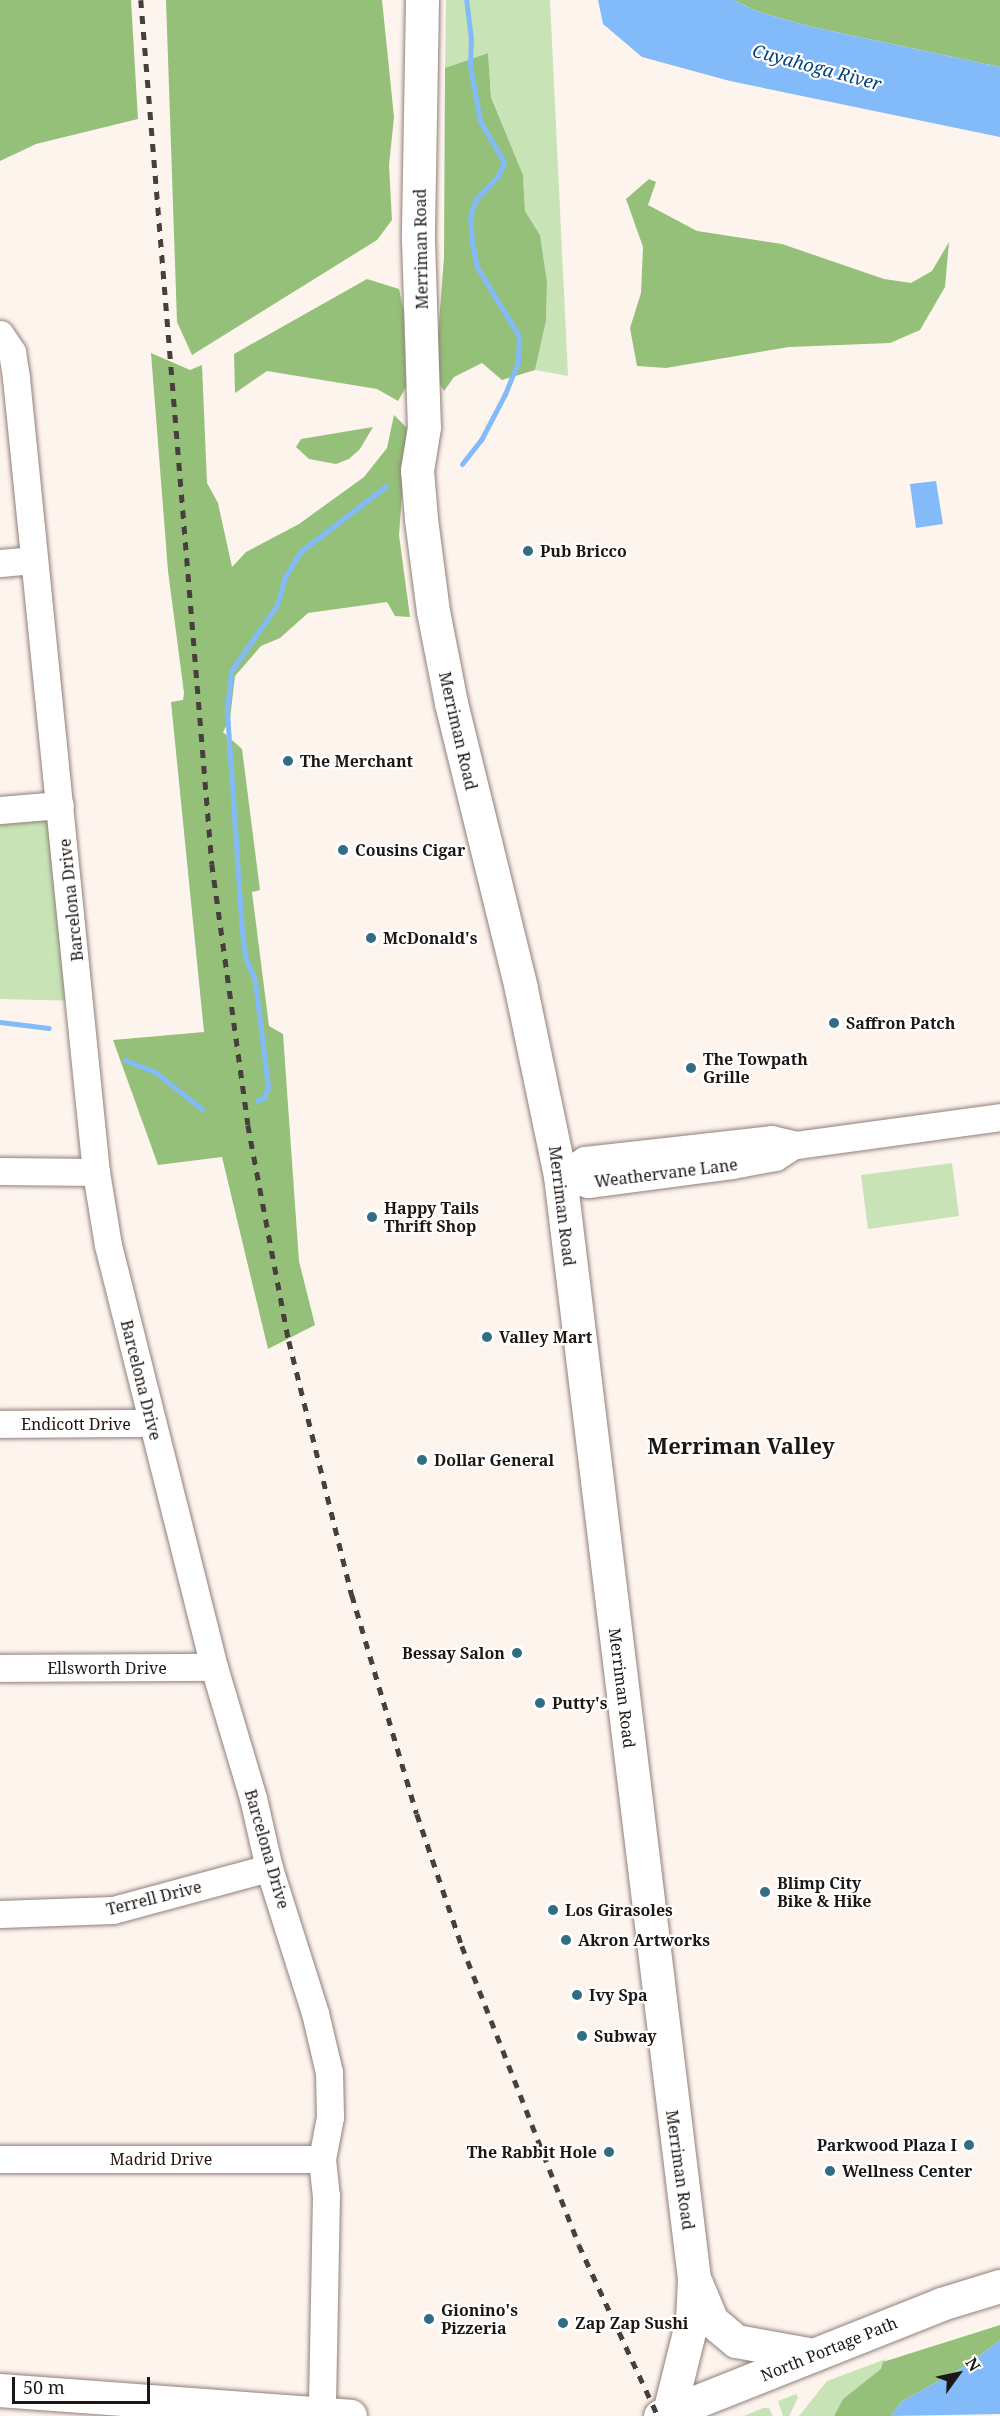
<!DOCTYPE html>
<html>
<head>
<meta charset="utf-8">
<style>
  body { margin:0 }
  #map { position:relative; width:1000px; height:2416px; overflow:hidden; background:#fef4ee; font-family:"Noto Serif",serif }
  div>[style] { position:absolute }
  .green>* { inset:0; background:#c8e4b7 }
  .forest>* { inset:0; background:#95c079 }
  .water>* { inset:0; background:#83bbfa }
  .stream>* { height:5px; margin:-2.5px; padding:0 2.5px; transform-origin:2.5px; border-radius:2.5px; background:#83bbfa }
  .roads { filter:drop-shadow(0 0 2px #908079) drop-shadow(0 0 2px #908079) }
  .minor>* { height:27px; margin:-13.5px; padding:0 13.5px; transform-origin:13.5px; border-radius:13.5px; background:#fff }
  .major>* { height:33px; margin:-16.5px; padding:0 16.5px; transform-origin:16.5px; border-radius:16.5px; background:#fff }
  .rail>* { height:4.5px; margin-top:-2.25px; transform-origin:0; background:repeating-linear-gradient(90deg,#463f3c 0 8px,transparent 0 16px) }
  .dots>* { width:16px; height:16px; translate:-50% -50%; box-sizing:border-box; border:3px solid #fff; border-radius:50% }
  span { translate:-50% -50%; white-space:nowrap; text-align:center; line-height:1.15; -webkit-text-stroke:4.5px #fff; paint-order:stroke }
  .street-label { font-size:16px; color:#1d1714 }
  .poi-label { font-size:16px; color:#1d1714; font-weight:700 }
  .left { translate:0 -50%; text-align:left }
  .right { translate:-100% -50%; text-align:right }
  .water-label { font-size:18px; color:#04447b; font-style:italic }
  .district-label { font-size:22px; color:#1d1714; font-weight:700 }
  .north { position:absolute; left:928px; top:2344px; width:60px; height:60px; -webkit-text-stroke:4px #fff; paint-order:stroke; rotate:57deg; font-size:16px; font-weight:700; line-height:24px; text-align:center; color:#1d1714 }
  .north::after { content:''; display:block; margin:auto; width:21px; height:27px; background:#1d1714; clip-path:polygon(50% 0,100% 100%,50% 72%,0 100%) }
  .scale { position:absolute; left:12px; top:2377px; width:138px; height:27px; box-sizing:border-box; border:3px solid #1d1714; border-top:0; padding-left:8px; font-size:18px; line-height:21px; white-space:nowrap; color:#1d1714; -webkit-text-stroke:4px #fff; paint-order:stroke }
</style>
</head>
<body>
<div id="map">
  <div class="green">
    <i style="clip-path:polygon(446px 0,550px 0,568px 376px,535px 370px,546px 321px,547px 282px,540px 235px,525px 211px,523px 175px,491px 96px,488px 53px,445px 68px)"></i>
    <i style="clip-path:polygon(60px 805px,81px 1001px,0 999px,0 811px)"></i>
    <i style="clip-path:polygon(952px 1163px,959px 1216px,868px 1229px,861px 1175px)"></i>
    <i style="clip-path:polygon(886px 2359px,882px 2369px,843px 2399px,834px 2416px,799px 2416px,827px 2381px)"></i>
    <i style="clip-path:polygon(796px 2394px,798px 2398px,789px 2416px,783px 2416px,778px 2401px)"></i>
    <i style="clip-path:polygon(763px 2408px,769px 2408px,773px 2416px,744px 2416px)"></i>
  </div>
  <div class="forest">
    <i style="clip-path:polygon(0 0,131px 0,138px 119px,36px 144px,0 161px)"></i>
    <i style="clip-path:polygon(166px 0,382px 0,394px 117px,389px 165px,392px 220px,377px 240px,192px 355px,177px 322px)"></i>
    <i style="clip-path:polygon(733px 0,1000px 0,1000px 67px,812px 27px,759px 12px)"></i>
    <i style="clip-path:polygon(488px 53px,491px 97px,523px 175px,525px 211px,540px 235px,547px 282px,546px 321px,535px 370px,502px 380px,482px 363px,454px 377px,444px 391px,435px 375px,444px 257px,445px 68px)"></i>
    <i style="clip-path:polygon(649px 179px,656px 182px,648px 205px,697px 231px,782px 244px,884px 279px,911px 283px,932px 271px,949px 242px,945px 287px,920px 330px,890px 343px,789px 347px,666px 368px,637px 366px,630px 328px,641px 293px,643px 247px,626px 199px)"></i>
    <i style="clip-path:polygon(367px 279px,399px 289px,404px 313px,406px 387px,398px 401px,377px 389px,267px 371px,235px 393px,234px 354px)"></i>
    <i style="clip-path:polygon(151px 353px,190px 370px,202px 365px,207px 483px,218px 503px,232px 567px,246px 552px,299px 524px,364px 477px,387px 448px,394px 415px,407px 428px,399px 535px,410px 617px,395px 616px,387px 602px,308px 613px,280px 638px,261px 646px,235px 676px,230px 719px,223px 732px,242px 749px,260px 890px,252px 892px,269px 1026px,283px 1034px,299px 1261px,315px 1325px,268px 1349px,222px 1157px,158px 1165px,113px 1040px,204px 1032px,171px 702px,183px 700px,184px 693px,168px 571px)"></i>
    <i style="clip-path:polygon(373px 427px,360px 449px,349px 459px,336px 464px,309px 459px,296px 447px,301px 439px)"></i>
    <i style="clip-path:polygon(1000px 2325px,1000px 2340px,969px 2364px,901px 2402px,891px 2416px,834px 2416px,843px 2399px,881px 2369px,883px 2362px)"></i>
  </div>
  <div class="water">
    <i style="clip-path:polygon(598px 0,733px 0,759px 12px,812px 27px,1000px 67px,1000px 137px,730px 81px,642px 57px,603px 24px)"></i>
    <i style="clip-path:polygon(936px 481px,943px 524px,916px 528px,910px 484px)"></i>
    <i style="clip-path:polygon(1000px 2340px,1000px 2414px,891px 2416px,901px 2402px,969px 2364px)"></i>
  </div>
  <div class="stream">
    <i style="left:462px;top:464px;width:31px;rotate:-52deg"></i>
    <i style="left:481px;top:440px;width:52px;rotate:-62.4deg"></i>
    <i style="left:505px;top:394px;width:35px;rotate:-68deg"></i>
    <i style="left:518px;top:361px;width:25px;rotate:-88deg"></i>
    <i style="left:519px;top:336px;width:81px;rotate:-121.3deg"></i>
    <i style="left:477px;top:267px;width:25px;rotate:-102deg"></i>
    <i style="left:472px;top:243px;width:26px;rotate:-94deg"></i>
    <i style="left:470px;top:217px;width:19px;rotate:-72deg"></i>
    <i style="left:476px;top:199px;width:32px;rotate:-46deg"></i>
    <i style="left:498px;top:176px;width:15px;rotate:-67deg"></i>
    <i style="left:504px;top:162px;width:48px;rotate:-120.3deg"></i>
    <i style="left:480px;top:121px;width:56px;rotate:-100.3deg"></i>
    <i style="left:470px;top:66px;width:27px;rotate:-88deg"></i>
    <i style="left:471px;top:39px;width:39px;rotate:-97deg"></i>
    <i style="left:0;top:1022px;width:49px;rotate:7deg"></i>
    <i style="left:125px;top:1060px;width:32px;rotate:22deg"></i>
    <i style="left:155px;top:1072px;width:60px;rotate:38.2deg"></i>
    <i style="left:257px;top:1100px;width:7px;rotate:-16deg"></i>
    <i style="left:264px;top:1098px;width:12px;rotate:-70deg"></i>
    <i style="left:268px;top:1087px;width:107px;rotate:-97deg"></i>
    <i style="left:255px;top:981px;width:27px;rotate:-112deg"></i>
    <i style="left:245px;top:956px;width:24px;rotate:-97deg"></i>
    <i style="left:242px;top:932px;width:223px;rotate:-93.9deg"></i>
    <i style="left:227px;top:710px;width:39px;rotate:-84deg"></i>
    <i style="left:231px;top:671px;width:80px;rotate:-55.1deg"></i>
    <i style="left:277px;top:605px;width:29px;rotate:-74deg"></i>
    <i style="left:285px;top:577px;width:29px;rotate:-59deg"></i>
    <i style="left:300px;top:552px;width:108px;rotate:-37.5deg"></i>
  </div>
  <div class="roads">
    <div class="minor">
      <i style="left:0;top:334px;width:22px;rotate:56deg"></i>
      <i style="left:12px;top:352px;width:26px;rotate:81deg"></i>
      <i style="left:16px;top:378px;width:798px;rotate:84.25deg"></i>
      <i style="left:96px;top:1172px;width:74px;rotate:80.7deg"></i>
      <i style="left:108px;top:1245px;width:435px;rotate:75.9deg"></i>
      <i style="left:214px;top:1667px;width:137px;rotate:73.4deg"></i>
      <i style="left:253px;top:1798px;width:72px;rotate:77.1deg"></i>
      <i style="left:269px;top:1868px;width:152px;rotate:72.4deg"></i>
      <i style="left:315px;top:2013px;width:61px;rotate:76.7deg"></i>
      <i style="left:329px;top:2072px;width:45px;rotate:88.7deg"></i>
      <i style="left:330px;top:2117px;width:43px;rotate:100.8deg"></i>
      <i style="left:322px;top:2159px;width:36px;rotate:84deg"></i>
      <i style="left:326px;top:2195px;width:218px;rotate:91.1deg"></i>
      <i style="left:0;top:563px;width:34px;rotate:-5deg"></i>
      <i style="left:0;top:810px;width:60px;rotate:-4.8deg"></i>
      <i style="left:0;top:1171px;width:96px;rotate:0.6deg"></i>
      <i style="left:560px;top:1176px;width:30px;rotate:-33deg"></i>
      <i style="left:585px;top:1160px;width:187px;rotate:-6.4deg"></i>
      <i style="left:771px;top:1139px;width:26px;rotate:13deg"></i>
      <i style="left:796px;top:1145px;width:206px;rotate:-7.8deg"></i>
      <i style="left:560px;top:1176px;width:29px;rotate:16deg"></i>
      <i style="left:588px;top:1184px;width:145px;rotate:-7.5deg"></i>
      <i style="left:732px;top:1165px;width:44px;rotate:-10.5deg"></i>
      <i style="left:775px;top:1157px;width:22px;rotate:-32deg"></i>
      <i style="left:0;top:1424px;width:152px;rotate:-0.4deg"></i>
      <i style="left:0;top:1668px;width:214px;rotate:-0.3deg"></i>
      <i style="left:0;top:1914px;width:113px;rotate:-2deg"></i>
      <i style="left:113px;top:1910px;width:162px;rotate:-15.1deg"></i>
      <i style="left:0;top:2159px;width:322px"></i>
    </div>
    <div class="major">
      <i style="left:422px;top:0;width:239px;rotate:91deg"></i>
      <i style="left:418px;top:239px;width:188px;rotate:88.2deg"></i>
      <i style="left:424px;top:427px;width:44px;rotate:99.2deg"></i>
      <i style="left:417px;top:470px;width:49px;rotate:85.3deg"></i>
      <i style="left:421px;top:519px;width:93px;rotate:82.6deg"></i>
      <i style="left:433px;top:611px;width:94px;rotate:78.9deg"></i>
      <i style="left:451px;top:703px;width:294px;rotate:76.2deg"></i>
      <i style="left:521px;top:989px;width:191px;rotate:78.2deg"></i>
      <i style="left:560px;top:1176px;width:1111px;rotate:83.07deg"></i>
      <i style="left:694px;top:2279px;width:41px;rotate:92.8deg"></i>
      <i style="left:692px;top:2320px;width:99px;rotate:104deg"></i>
      <i style="left:696px;top:2283px;width:41px;rotate:67.2deg"></i>
      <i style="left:712px;top:2321px;width:31px;rotate:40deg"></i>
      <i style="left:736px;top:2341px;width:79px;rotate:10.2deg"></i>
      <i style="left:0;top:2390px;width:351px;rotate:4.2deg"></i>
      <i style="left:660px;top:2416px;width:302px;rotate:-21.7deg"></i>
      <i style="left:941px;top:2304px;width:62px;rotate:-17deg"></i>
    </div>
  </div>
  <div class="rail">
    <i style="left:141px;top:0;width:867px;rotate:85.3deg"></i>
    <i style="left:212px;top:864px;width:263px;rotate:82.1deg"></i>
    <i style="left:248px;top:1125px;width:220px;rotate:79.3deg"></i>
    <i style="left:289px;top:1341px;width:262px;rotate:76.1deg"></i>
    <i style="left:352px;top:1595px;width:228px;rotate:73.5deg"></i>
    <i style="left:417px;top:1814px;width:139px;rotate:71.2deg"></i>
    <i style="left:462px;top:1946px;width:321px;rotate:68.6deg"></i>
    <i style="left:579px;top:2245px;width:188px;rotate:65.2deg"></i>
  </div>
  <div class="dots">
    <i style="left:528px;top:551px;background:#336d85"></i>
    <i style="left:288px;top:761px;background:#336d85"></i>
    <i style="left:343px;top:850px;background:#336d85"></i>
    <i style="left:371px;top:938px;background:#336d85"></i>
    <i style="left:834px;top:1023px;background:#336d85"></i>
    <i style="left:691px;top:1068px;background:#336d85"></i>
    <i style="left:372px;top:1217px;background:#336d85"></i>
    <i style="left:487px;top:1337px;background:#336d85"></i>
    <i style="left:422px;top:1460px;background:#336d85"></i>
    <i style="left:517px;top:1653px;background:#336d85"></i>
    <i style="left:540px;top:1703px;background:#336d85"></i>
    <i style="left:765px;top:1892px;background:#336d85"></i>
    <i style="left:553px;top:1910px;background:#336d85"></i>
    <i style="left:566px;top:1940px;background:#336d85"></i>
    <i style="left:577px;top:1995px;background:#336d85"></i>
    <i style="left:582px;top:2036px;background:#336d85"></i>
    <i style="left:969px;top:2145px;background:#336d85"></i>
    <i style="left:609px;top:2152px;background:#336d85"></i>
    <i style="left:830px;top:2171px;background:#336d85"></i>
    <i style="left:429px;top:2319px;background:#336d85"></i>
    <i style="left:563px;top:2323px;background:#336d85"></i>
  </div>
  <div class="street-label">
    <span style="left:421px;top:249px;rotate:-91deg">Merriman Road</span>
    <span style="left:458px;top:731px;rotate:77deg">Merriman Road</span>
    <span style="left:71px;top:900px;rotate:-96deg">Barcelona Drive</span>
    <span style="left:666px;top:1173px;rotate:-7deg">Weathervane Lane</span>
    <span style="left:562px;top:1206px;rotate:83deg">Merriman Road</span>
    <span style="left:141px;top:1380px;rotate:76deg">Barcelona Drive</span>
    <span style="left:76px;top:1424px">Endicott Drive</span>
    <span style="left:107px;top:1668px">Ellsworth Drive</span>
    <span style="left:622px;top:1688px;rotate:83deg">Merriman Road</span>
    <span style="left:267px;top:1849px;rotate:74deg">Barcelona Drive</span>
    <span style="left:154px;top:1898px;rotate:-14deg">Terrell Drive</span>
    <span style="left:161px;top:2159px">Madrid Drive</span>
    <span style="left:680px;top:2170px;rotate:82deg">Merriman Road</span>
    <span style="left:829px;top:2349px;rotate:-22deg">North Portage Path</span>
  </div>
  <div class="poi-label">
    <span class="left" style="left:540px;top:551px">Pub Bricco</span>
    <span class="left" style="left:300px;top:761px">The Merchant</span>
    <span class="left" style="left:355px;top:850px">Cousins Cigar</span>
    <span class="left" style="left:383px;top:938px">McDonald's</span>
    <span class="left" style="left:846px;top:1023px">Saffron Patch</span>
    <span class="left" style="left:703px;top:1068px">The Towpath<br>Grille</span>
    <span class="left" style="left:384px;top:1217px">Happy Tails<br>Thrift Shop</span>
    <span class="left" style="left:499px;top:1337px">Valley Mart</span>
    <span class="left" style="left:434px;top:1460px">Dollar General</span>
    <span class="right" style="left:505px;top:1653px">Bessay Salon</span>
    <span class="left" style="left:552px;top:1703px">Putty's</span>
    <span class="left" style="left:777px;top:1892px">Blimp City<br>Bike &amp; Hike</span>
    <span class="left" style="left:565px;top:1910px">Los Girasoles</span>
    <span class="left" style="left:578px;top:1940px">Akron Artworks</span>
    <span class="left" style="left:589px;top:1995px">Ivy Spa</span>
    <span class="left" style="left:594px;top:2036px">Subway</span>
    <span class="right" style="left:957px;top:2145px">Parkwood Plaza I</span>
    <span class="right" style="left:597px;top:2152px">The Rabbit Hole</span>
    <span class="left" style="left:842px;top:2171px">Wellness Center</span>
    <span class="left" style="left:441px;top:2319px">Gionino's<br>Pizzeria</span>
    <span class="left" style="left:575px;top:2323px">Zap Zap Sushi</span>
  </div>
  <div class="water-label">
    <span style="left:817px;top:67px;rotate:15deg">Cuyahoga River</span>
  </div>
  <div class="district-label">
    <span style="left:741px;top:1446px">Merriman Valley</span>
  </div>
  <div class="north">N</div>
  <div class="scale">50 m</div>
</div>
</body>
</html>
